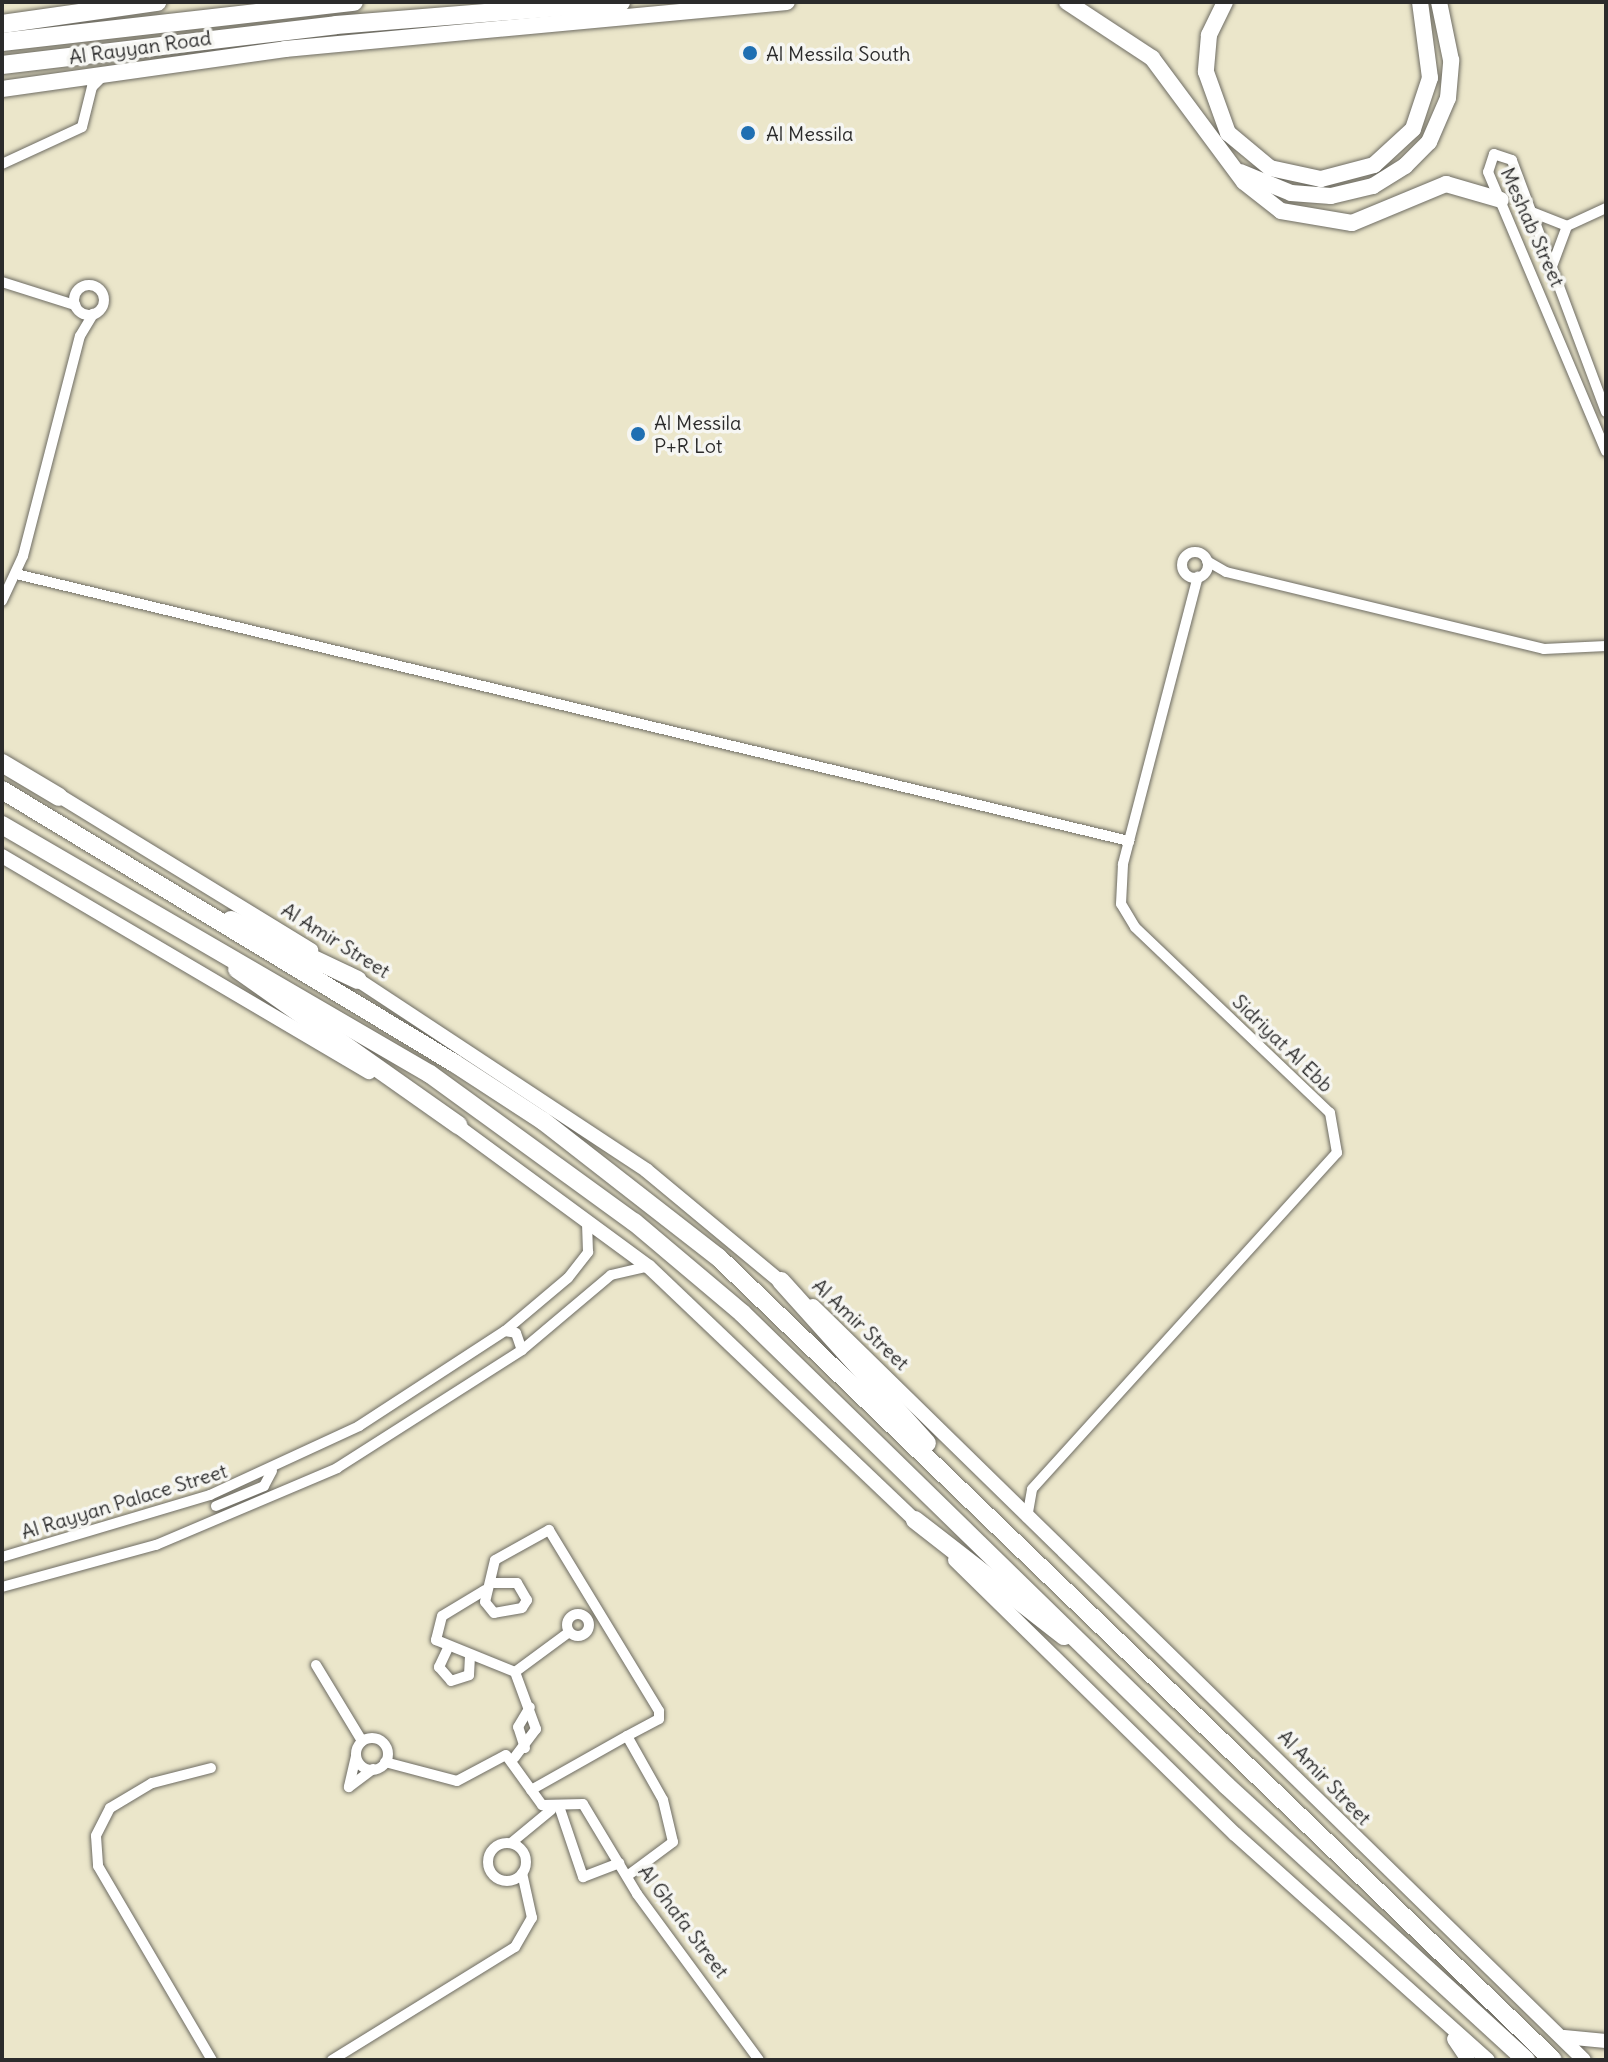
<!DOCTYPE html>
<html>
<head>
<meta charset="utf-8">
<style>
  body { margin:0 }
  #map { position:relative; width:1608px; height:2062px; overflow:hidden; background:#ebe6ca; font-family:Delius,sans-serif }
  div>[style] { position:absolute }
  .roads { filter:drop-shadow(0 0 2px #6e6c63) drop-shadow(0 0 2px #6e6c63) }
  .minor>* { height:10px; margin:-5px; padding:0 5px; transform-origin:5px; border-radius:5px; background:#fff }
  .minor>.ring { margin:-5px; padding:0; box-sizing:content-box; background:none; border:10px solid #fff; border-radius:50% }
  .secondary>* { height:14px; margin:-7px; padding:0 7px; transform-origin:7px; border-radius:7px; background:#fff }
  .primary>* { height:16px; margin:-8px; padding:0 8px; transform-origin:8px; border-radius:8px; background:#fff }
  .trunk>* { height:18px; margin:-9px; padding:0 9px; transform-origin:9px; border-radius:9px; background:#fff }
  .motorway>* { height:18px; margin:-9px; padding:0 9px; transform-origin:9px; border-radius:9px; background:#fff }
  .dots>* { width:22px; height:22px; translate:-50% -50%; box-sizing:border-box; border:4px solid #f6f6f2; border-radius:50% }
  span { translate:-50% -50%; white-space:nowrap; text-align:center; line-height:1.15; -webkit-text-stroke:7px #f6f6f2; paint-order:stroke }
  .street-label { font-size:20px; color:#2b2b2b }
  .poi-label { font-size:20px; color:#2b2b2b }
  .left { translate:0 -50%; text-align:left }
  .frame { position:absolute; inset:0; border:4px solid #2b2b2b; pointer-events:none }
</style>
</head>
<body>
<div id="map">
  <div class="roads">
    <div class="minor">
      <i style="left:2px;top:164px;width:88px;rotate:-24.8deg"></i>
      <i style="left:82px;top:127px;width:41px;rotate:-76deg"></i>
      <i style="left:92px;top:87px;width:17px;rotate:-45deg"></i>
      <i style="left:1529px;top:211px;width:41px;rotate:21.5deg"></i>
      <i style="left:1551px;top:269px;width:46px;rotate:-69.6deg"></i>
      <i style="left:1567px;top:226px;width:43px;rotate:-24.8deg"></i>
      <i style="left:2px;top:282px;width:77px;rotate:17.5deg"></i>
      <i class="ring" style="left:74px;top:285px;width:20px;height:20px"></i>
      <i style="left:1606px;top:412px;width:269px;rotate:-110.5deg"></i>
      <i style="left:1512px;top:160px;width:19px;rotate:-162deg"></i>
      <i style="left:1494px;top:154px;width:19px;rotate:108deg"></i>
      <i style="left:1488px;top:172px;width:303px;rotate:67.1deg"></i>
      <i class="ring" style="left:1182px;top:552px;width:16px;height:16px"></i>
      <i style="left:1207px;top:561px;width:22px;rotate:30deg"></i>
      <i style="left:1226px;top:572px;width:327px;rotate:13.6deg"></i>
      <i style="left:1544px;top:649px;width:62px;rotate:-2.8deg"></i>
      <i style="left:16px;top:574px;width:1145px;rotate:13.49deg"></i>
      <i style="left:2px;top:601px;width:50px;rotate:-65deg"></i>
      <i style="left:23px;top:556px;width:227px;rotate:-75.5deg"></i>
      <i style="left:80px;top:336px;width:26px;rotate:-59deg"></i>
      <i style="left:505px;top:1331px;width:11px;rotate:10deg"></i>
      <i style="left:516px;top:1333px;width:18px;rotate:71deg"></i>
      <i style="left:216px;top:1506px;width:52px;rotate:-22.6deg"></i>
      <i style="left:264px;top:1486px;width:17px;rotate:-62deg"></i>
      <i style="left:1027px;top:1518px;width:29px;rotate:-80deg"></i>
      <i style="left:1032px;top:1489px;width:454px;rotate:-47.8deg"></i>
      <i style="left:1337px;top:1153px;width:41px;rotate:-99.9deg"></i>
      <i style="left:1330px;top:1113px;width:269px;rotate:-136.4deg"></i>
      <i style="left:1135px;top:927px;width:27px;rotate:-121deg"></i>
      <i style="left:1121px;top:904px;width:40px;rotate:-87.1deg"></i>
      <i style="left:1123px;top:864px;width:297px;rotate:-75.4deg"></i>
      <i style="left:2px;top:1557px;width:217px;rotate:-16.6deg"></i>
      <i style="left:210px;top:1495px;width:164px;rotate:-24.8deg"></i>
      <i style="left:359px;top:1426px;width:174px;rotate:-33.1deg"></i>
      <i style="left:505px;top:1331px;width:82px;rotate:-40.1deg"></i>
      <i style="left:568px;top:1278px;width:33px;rotate:-52deg"></i>
      <i style="left:588px;top:1252px;width:31px;rotate:-92deg"></i>
      <i style="left:494px;top:1583px;width:23px"></i>
      <i style="left:517px;top:1583px;width:20px;rotate:60deg"></i>
      <i style="left:527px;top:1600px;width:9px;rotate:122deg"></i>
      <i style="left:522px;top:1608px;width:28px;rotate:170deg"></i>
      <i style="left:494px;top:1613px;width:14px;rotate:-129deg"></i>
      <i style="left:485px;top:1602px;width:43px;rotate:-76.6deg"></i>
      <i style="left:495px;top:1560px;width:62px;rotate:-29.1deg"></i>
      <i style="left:549px;top:1530px;width:212px;rotate:58.7deg"></i>
      <i style="left:659px;top:1711px;width:8px;rotate:90deg"></i>
      <i style="left:659px;top:1719px;width:36px;rotate:152deg"></i>
      <i style="left:2px;top:1587px;width:160px;rotate:-15.3deg"></i>
      <i style="left:156px;top:1545px;width:197px;rotate:-23deg"></i>
      <i style="left:337px;top:1468px;width:219px;rotate:-32.5deg"></i>
      <i style="left:522px;top:1350px;width:116px;rotate:-40.1deg"></i>
      <i style="left:611px;top:1275px;width:37px;rotate:-13deg"></i>
      <i style="left:485px;top:1590px;width:50px;rotate:148.8deg"></i>
      <i style="left:442px;top:1616px;width:25px;rotate:104deg"></i>
      <i style="left:436px;top:1640px;width:85px;rotate:22.1deg"></i>
      <i style="left:515px;top:1672px;width:61px;rotate:69.8deg"></i>
      <i style="left:536px;top:1729px;width:36px;rotate:127deg"></i>
      <i class="ring" style="left:567px;top:1614px;width:12px;height:12px"></i>
      <i style="left:447px;top:1650px;width:19px;rotate:115deg"></i>
      <i style="left:439px;top:1667px;width:18px;rotate:49deg"></i>
      <i style="left:451px;top:1681px;width:19px;rotate:-18deg"></i>
      <i style="left:469px;top:1675px;width:19px;rotate:-87deg"></i>
      <i style="left:316px;top:1665px;width:89px;rotate:58.8deg"></i>
      <i style="left:515px;top:1672px;width:67px;rotate:-36.5deg"></i>
      <i class="ring" style="left:356px;top:1738px;width:22px;height:22px"></i>
      <i style="left:525px;top:1748px;width:22px;rotate:-108deg"></i>
      <i style="left:518px;top:1727px;width:23px;rotate:-59deg"></i>
      <i style="left:356px;top:1756px;width:32px;rotate:103deg"></i>
      <i style="left:349px;top:1787px;width:30px;rotate:-37deg"></i>
      <i style="left:385px;top:1762px;width:74px;rotate:14.8deg"></i>
      <i style="left:457px;top:1781px;width:55px;rotate:-28deg"></i>
      <i style="left:506px;top:1755px;width:62px;rotate:54.2deg"></i>
      <i style="left:542px;top:1805px;width:41px;rotate:-1.4deg"></i>
      <i style="left:583px;top:1804px;width:105px;rotate:59deg"></i>
      <i style="left:637px;top:1894px;width:206px;rotate:53.7deg"></i>
      <i style="left:211px;top:1768px;width:61px;rotate:165.7deg"></i>
      <i style="left:152px;top:1783px;width:49px;rotate:149.2deg"></i>
      <i style="left:110px;top:1808px;width:31px;rotate:117deg"></i>
      <i style="left:96px;top:1836px;width:30px;rotate:86deg"></i>
      <i style="left:98px;top:1866px;width:225px;rotate:59.6deg"></i>
      <i style="left:531px;top:1790px;width:110px;rotate:-29.4deg"></i>
      <i style="left:627px;top:1736px;width:73px;rotate:60.6deg"></i>
      <i style="left:663px;top:1800px;width:43px;rotate:76.6deg"></i>
      <i style="left:673px;top:1842px;width:57px;rotate:143.5deg"></i>
      <i style="left:560px;top:1809px;width:72px;rotate:71.3deg"></i>
      <i style="left:583px;top:1877px;width:39px;rotate:-21deg"></i>
      <i style="left:511px;top:1843px;width:52px;rotate:-39.5deg"></i>
      <i class="ring" style="left:488px;top:1843px;width:28px;height:28px"></i>
      <i style="left:332px;top:2060px;width:215px;rotate:-31.7deg"></i>
      <i style="left:515px;top:1947px;width:34px;rotate:-60deg"></i>
      <i style="left:532px;top:1918px;width:46px;rotate:-102.5deg"></i>
    </div>
    <div class="secondary">
      <i style="left:53px;top:792px;width:303px;rotate:31.5deg"></i>
      <i style="left:2px;top:856px;width:426px;rotate:30.5deg"></i>
      <i style="left:349px;top:974px;width:356px;rotate:33.4deg"></i>
      <i style="left:646px;top:1170px;width:183px;rotate:39.7deg"></i>
      <i style="left:449px;top:1120px;width:248px;rotate:36.3deg"></i>
      <i style="left:649px;top:1267px;width:374px;rotate:43.6deg"></i>
      <i style="left:813px;top:1306px;width:1078px;rotate:44.36deg"></i>
      <i style="left:955px;top:1560px;width:392px;rotate:44.4deg"></i>
      <i style="left:1235px;top:1834px;width:339px;rotate:41.8deg"></i>
      <i style="left:1564px;top:2037px;width:42px;rotate:5.4deg"></i>
      <i style="left:1454px;top:2039px;width:25px;rotate:56deg"></i>
    </div>
    <div class="primary">
      <i style="left:1067px;top:2px;width:102px;rotate:33.4deg"></i>
      <i style="left:1152px;top:58px;width:154px;rotate:53.4deg"></i>
      <i style="left:1244px;top:182px;width:47px;rotate:38.1deg"></i>
      <i style="left:1281px;top:211px;width:72px;rotate:9.6deg"></i>
      <i style="left:1352px;top:223px;width:102px;rotate:-22.5deg"></i>
      <i style="left:1446px;top:184px;width:57px;rotate:16.2deg"></i>
      <i style="left:1225px;top:2px;width:37px;rotate:116deg"></i>
      <i style="left:1209px;top:35px;width:37px;rotate:95deg"></i>
      <i style="left:1206px;top:72px;width:65px;rotate:70.2deg"></i>
      <i style="left:1228px;top:133px;width:55px;rotate:39.8deg"></i>
      <i style="left:1270px;top:168px;width:52px;rotate:12.2deg"></i>
      <i style="left:1321px;top:179px;width:55px;rotate:-14.8deg"></i>
      <i style="left:1374px;top:165px;width:53px;rotate:-42.7deg"></i>
      <i style="left:1413px;top:129px;width:54px;rotate:-71.6deg"></i>
      <i style="left:1430px;top:78px;width:77px;rotate:-97.5deg"></i>
      <i style="left:2px;top:89px;width:286px;rotate:-8deg"></i>
      <i style="left:285px;top:49px;width:504px;rotate:-5.35deg"></i>
      <i style="left:1240px;top:172px;width:55px;rotate:22.4deg"></i>
      <i style="left:1291px;top:193px;width:40px;rotate:4.3deg"></i>
      <i style="left:1331px;top:196px;width:43px;rotate:-13.4deg"></i>
      <i style="left:1373px;top:186px;width:38px;rotate:-32deg"></i>
      <i style="left:1405px;top:166px;width:34px;rotate:-45deg"></i>
      <i style="left:1429px;top:142px;width:48px;rotate:-66.6deg"></i>
      <i style="left:1448px;top:98px;width:38px;rotate:-85deg"></i>
      <i style="left:1451px;top:60px;width:59px;rotate:-101.7deg"></i>
    </div>
    <div class="trunk">
      <i style="left:2px;top:24px;width:157px;rotate:-8.1deg"></i>
      <i style="left:2px;top:42px;width:354px;rotate:-6.5deg"></i>
      <i style="left:2px;top:65px;width:336px;rotate:-6.8deg"></i>
      <i style="left:336px;top:25px;width:286px;rotate:-4.6deg"></i>
      <i style="left:2px;top:763px;width:66px;rotate:30.8deg"></i>
    </div>
    <div class="motorway">
      <i style="left:2px;top:790px;width:528px;rotate:31.13deg"></i>
      <i style="left:454px;top:1063px;width:106px;rotate:33.1deg"></i>
      <i style="left:543px;top:1121px;width:222px;rotate:37.9deg"></i>
      <i style="left:718px;top:1257px;width:1158px;rotate:43.88deg"></i>
      <i style="left:2px;top:825px;width:495px;rotate:30.2deg"></i>
      <i style="left:430px;top:1074px;width:252px;rotate:36deg"></i>
      <i style="left:634px;top:1222px;width:141px;rotate:40.1deg"></i>
      <i style="left:742px;top:1313px;width:677px;rotate:44.28deg"></i>
      <i style="left:1227px;top:1786px;width:406px;rotate:42.5deg"></i>
      <i style="left:231px;top:920px;width:140px;rotate:25.3deg"></i>
      <i style="left:237px;top:969px;width:271px;rotate:35.2deg"></i>
      <i style="left:781px;top:1281px;width:218px;rotate:48deg"></i>
      <i style="left:915px;top:1520px;width:189px;rotate:37.9deg"></i>
    </div>
  </div>
  <div class="dots">
    <i style="left:750px;top:53px;background:#1f6fb2"></i>
    <i style="left:748px;top:133px;background:#1f6fb2"></i>
    <i style="left:638px;top:434px;background:#1f6fb2"></i>
  </div>
  <div class="street-label">
    <span style="left:140px;top:47px;rotate:-8deg">Al Rayyan Road</span>
    <span style="left:1533px;top:227px;rotate:66deg">Meshab Street</span>
    <span style="left:336px;top:940px;rotate:32deg">Al Amir Street</span>
    <span style="left:1283px;top:1043px;rotate:44deg">Sidriyat Al Ebb</span>
    <span style="left:861px;top:1324px;rotate:43deg">Al Amir Street</span>
    <span style="left:124px;top:1501px;rotate:-17deg">Al Rayyan Palace Street</span>
    <span style="left:1325px;top:1777px;rotate:46deg">Al Amir Street</span>
    <span style="left:684px;top:1921px;rotate:53deg">Al Ghafa Street</span>
  </div>
  <div class="poi-label">
    <span class="left" style="left:766px;top:53px">Al Messila South</span>
    <span class="left" style="left:766px;top:133px">Al Messila</span>
    <span class="left" style="left:654px;top:434px">Al Messila<br>P+R Lot</span>
  </div>
  <div class="frame"></div>
</div>
</body>
</html>
